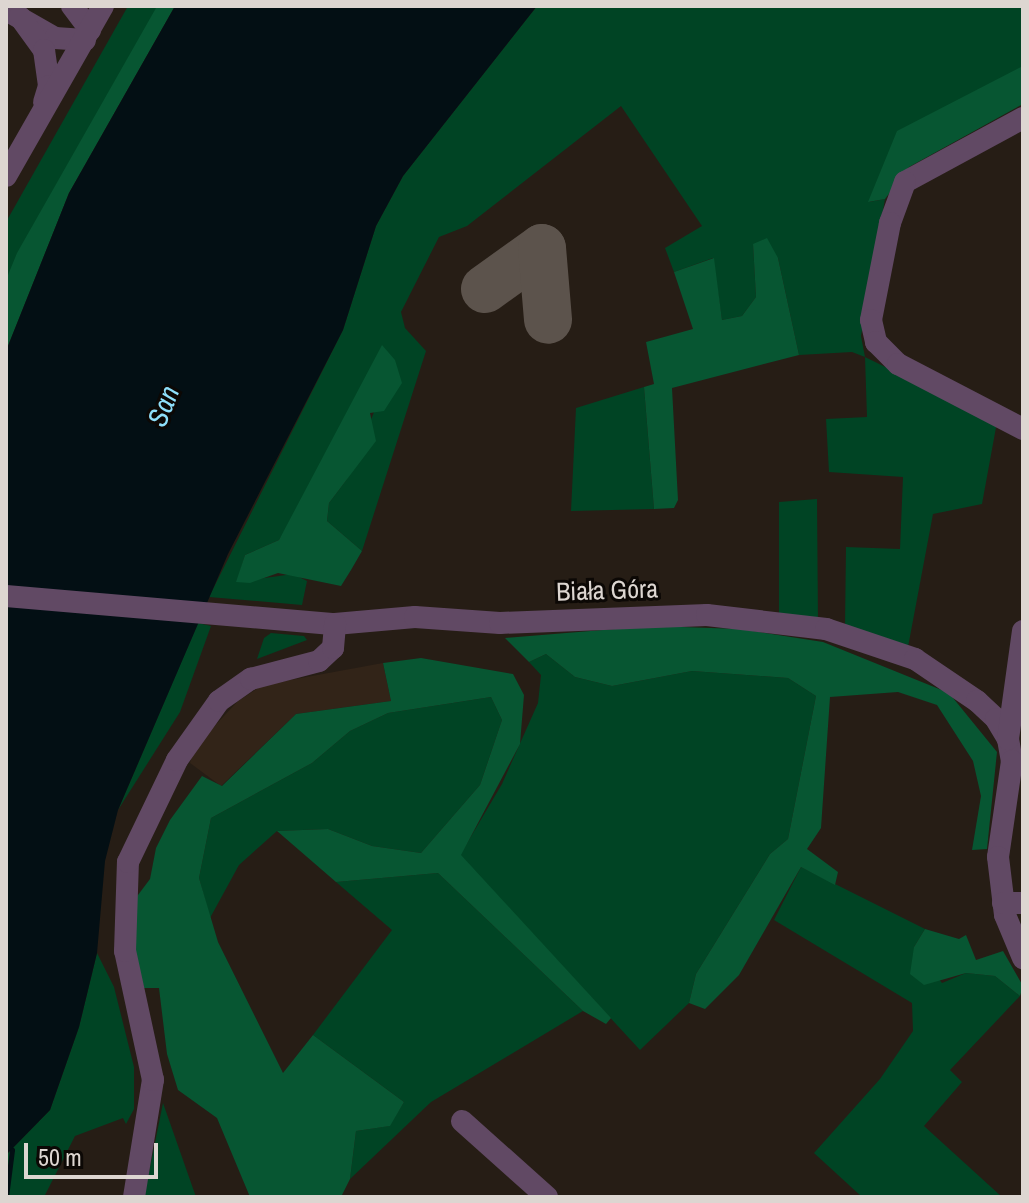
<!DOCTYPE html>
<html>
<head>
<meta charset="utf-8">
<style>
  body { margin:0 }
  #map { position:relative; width:1029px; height:1203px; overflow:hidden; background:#261d15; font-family:"Archivo Narrow",sans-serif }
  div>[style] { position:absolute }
  .built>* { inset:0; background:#322418 }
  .green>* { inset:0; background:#004424 }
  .forest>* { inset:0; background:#075632 }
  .water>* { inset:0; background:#030f14 }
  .stream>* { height:5px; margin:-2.5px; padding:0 2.5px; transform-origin:2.5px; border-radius:2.5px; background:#030f14 }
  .taxiway>* { height:48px; margin:-24px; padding:0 24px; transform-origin:24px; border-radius:24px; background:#5c534c }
  .minor>* { height:22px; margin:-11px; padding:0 11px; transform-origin:11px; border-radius:11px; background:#614964 }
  span { translate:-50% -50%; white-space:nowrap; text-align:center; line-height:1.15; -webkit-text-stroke:6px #0c0805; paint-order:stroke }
  .street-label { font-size:26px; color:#ddd6d1 }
  .water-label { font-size:28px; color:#8edffa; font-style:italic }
  .frame { position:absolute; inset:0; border:8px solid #ddd6d1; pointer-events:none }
  .scale { position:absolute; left:24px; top:1143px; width:134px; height:36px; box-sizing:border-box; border:4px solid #ddd6d1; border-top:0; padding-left:10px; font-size:24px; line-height:28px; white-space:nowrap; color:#ddd6d1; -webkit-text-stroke:6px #0c0805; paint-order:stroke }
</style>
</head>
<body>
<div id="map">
  <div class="built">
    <i style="clip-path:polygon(383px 663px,391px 701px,296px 714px,221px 786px,190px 763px,194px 748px,238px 701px,263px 685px)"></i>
  </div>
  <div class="green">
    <i style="clip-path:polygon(128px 6px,158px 6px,6px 280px,6px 222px)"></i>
    <i style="clip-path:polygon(537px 6px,1023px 6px,1023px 66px,869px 202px,885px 199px,861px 336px,865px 357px,997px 422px,982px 504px,933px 514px,908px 647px,845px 626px,846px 547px,900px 549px,903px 477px,829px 472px,826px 419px,867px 417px,865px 357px,852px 352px,799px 355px,778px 258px,753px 244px,756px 297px,742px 316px,722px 320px,713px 258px,674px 272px,665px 248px,702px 226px,621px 106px,467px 226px,439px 237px,401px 312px,405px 328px,426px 351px,362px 551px,327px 521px,329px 503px,347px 479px,395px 360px,279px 540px,245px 555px,237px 582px,293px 574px,307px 581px,302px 605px,209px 597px,343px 330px,376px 226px,403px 176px)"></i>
    <i style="clip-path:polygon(644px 387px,654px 509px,571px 511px,576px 408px)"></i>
    <i style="clip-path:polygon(817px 499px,818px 622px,779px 613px,779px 502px)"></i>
    <i style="clip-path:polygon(198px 623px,211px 626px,180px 712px,118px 810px)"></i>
    <i style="clip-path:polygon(271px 633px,304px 636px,307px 640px,257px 659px,264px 638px)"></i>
    <i style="clip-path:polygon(546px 654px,575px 677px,612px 686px,692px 671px,788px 678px,816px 696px,788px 839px,770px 854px,696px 974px,689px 1003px,640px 1050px,460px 855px,502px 784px,538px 703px,541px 675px,529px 662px)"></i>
    <i style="clip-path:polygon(491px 697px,502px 720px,480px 785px,421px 853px,372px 846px,328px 829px,277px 831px,239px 865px,210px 918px,199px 878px,211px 818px,312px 763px,350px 731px,388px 713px)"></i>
    <i style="clip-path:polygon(801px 867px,925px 929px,914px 947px,942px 983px,966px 973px,995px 976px,1020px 996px,950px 1070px,962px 1082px,924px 1126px,1002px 1197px,862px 1197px,814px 1153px,880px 1079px,913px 1031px,912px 1003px,774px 920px)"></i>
    <i style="clip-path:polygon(438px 873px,583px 1011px,431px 1102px,350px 1179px,356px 1131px,389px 1126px,404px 1102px,313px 1035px,392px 930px,336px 882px)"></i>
    <i style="clip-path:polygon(97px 953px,114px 987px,134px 1067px,134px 1109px,126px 1124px,123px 1118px,75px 1136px,44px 1197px,6px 1197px,6px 1155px,50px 1110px,79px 1027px)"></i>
    <i style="clip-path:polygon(163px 1103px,196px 1197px,144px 1197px)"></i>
  </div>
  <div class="forest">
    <i style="clip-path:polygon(175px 6px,69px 193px,6px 351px,6px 280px,17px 253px,156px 8px)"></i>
    <i style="clip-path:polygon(1023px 66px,1023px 104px,909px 167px,885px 199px,868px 202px,897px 131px)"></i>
    <i style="clip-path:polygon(767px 238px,778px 258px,799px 355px,672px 388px,678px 500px,674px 508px,654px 509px,644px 387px,654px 384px,646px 342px,693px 329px,674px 272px,714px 258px,722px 320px,742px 316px,756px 297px,753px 244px)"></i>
    <i style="clip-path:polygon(382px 345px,395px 360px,402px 383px,384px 411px,370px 413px,376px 441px,329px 503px,327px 521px,362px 551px,351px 570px,341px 586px,278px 573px,250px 583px,236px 582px,245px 555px,279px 540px)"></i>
    <i style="clip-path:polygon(652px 626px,740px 629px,823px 642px,949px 693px,997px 752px,987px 849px,972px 850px,981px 796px,973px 761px,937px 705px,898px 692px,830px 697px,821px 828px,807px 849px,838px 872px,835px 885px,801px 867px,739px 975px,705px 1009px,689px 1003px,696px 974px,770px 854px,788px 839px,816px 696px,788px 678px,692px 671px,612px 686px,575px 677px,546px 654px,529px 662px,505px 638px)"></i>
    <i style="clip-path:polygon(421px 658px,513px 674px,524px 695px,520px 744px,461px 855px,611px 1018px,606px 1024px,583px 1011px,438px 873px,336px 882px,277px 831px,328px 829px,372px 846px,421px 853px,480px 785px,502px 720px,491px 697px,388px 713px,350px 731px,312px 763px,211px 818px,199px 878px,218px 942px,283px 1073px,313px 1035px,404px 1102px,390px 1126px,356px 1131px,350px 1179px,341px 1197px,250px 1197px,217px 1118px,178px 1090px,167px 1054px,159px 988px,144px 988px,135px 951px,135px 899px,150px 879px,156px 848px,170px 820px,202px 776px,222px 786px,296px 714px,391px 701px,383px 663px)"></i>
    <i style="clip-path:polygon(925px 929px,959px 939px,966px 935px,976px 960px,1003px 951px,1023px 986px,1020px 996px,995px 976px,966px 973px,924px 985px,910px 974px,914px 947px)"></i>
  </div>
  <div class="water">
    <i style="clip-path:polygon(175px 6px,537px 6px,403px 176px,376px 226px,343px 330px,228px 554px,118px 810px,105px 861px,97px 953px,79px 1027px,50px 1110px,6px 1155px,6px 351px,69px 193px)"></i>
  </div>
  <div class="stream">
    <i style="left:6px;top:1143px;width:9px;rotate:49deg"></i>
    <i style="left:12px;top:1150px;width:47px;rotate:97.3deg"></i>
  </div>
  <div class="taxiway">
    <i style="left:485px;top:289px;width:70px;rotate:-35.7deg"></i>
    <i style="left:542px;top:248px;width:72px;rotate:85.2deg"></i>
  </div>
  <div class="minor">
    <i style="left:72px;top:6px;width:30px;rotate:53deg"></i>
    <i style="left:6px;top:10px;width:56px;rotate:29.7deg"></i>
    <i style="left:55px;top:38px;width:30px;rotate:4deg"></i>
    <i style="left:20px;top:17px;width:41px;rotate:54deg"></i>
    <i style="left:44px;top:50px;width:36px;rotate:82deg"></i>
    <i style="left:49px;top:86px;width:17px;rotate:107deg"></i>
    <i style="left:1023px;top:118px;width:134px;rotate:151.5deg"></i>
    <i style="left:905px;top:182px;width:44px;rotate:110.1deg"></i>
    <i style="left:890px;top:223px;width:99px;rotate:101.1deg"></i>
    <i style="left:871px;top:320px;width:23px;rotate:77deg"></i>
    <i style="left:876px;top:342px;width:31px;rotate:45deg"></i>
    <i style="left:898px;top:364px;width:141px;rotate:27.5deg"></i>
    <i style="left:6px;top:176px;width:196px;rotate:-60.3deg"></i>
    <i style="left:6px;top:596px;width:330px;rotate:4.9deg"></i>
    <i style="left:335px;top:624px;width:80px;rotate:-5deg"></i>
    <i style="left:415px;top:617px;width:85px;rotate:4deg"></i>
    <i style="left:500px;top:623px;width:207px;rotate:-2.2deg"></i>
    <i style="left:707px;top:615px;width:120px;rotate:6.7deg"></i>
    <i style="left:826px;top:629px;width:94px;rotate:18.6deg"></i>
    <i style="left:915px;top:659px;width:75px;rotate:34.1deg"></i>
    <i style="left:977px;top:701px;width:26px;rotate:43deg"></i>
    <i style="left:996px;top:719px;width:23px;rotate:59deg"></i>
    <i style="left:1008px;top:739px;width:22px;rotate:80deg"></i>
    <i style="left:1012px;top:761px;width:97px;rotate:98.3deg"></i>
    <i style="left:998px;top:857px;width:58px;rotate:83.1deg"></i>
    <i style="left:1005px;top:915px;width:47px;rotate:67.3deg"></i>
    <i style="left:1008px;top:739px;width:109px;rotate:-82.1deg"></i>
    <i style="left:1003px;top:903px;width:20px"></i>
    <i style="left:462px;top:1121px;width:114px;rotate:41.8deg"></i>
    <i style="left:134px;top:1197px;width:119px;rotate:-80.8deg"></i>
    <i style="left:153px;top:1080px;width:132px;rotate:-102.2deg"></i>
    <i style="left:125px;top:951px;width:89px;rotate:-88.1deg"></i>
    <i style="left:128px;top:862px;width:113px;rotate:-64.3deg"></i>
    <i style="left:177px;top:760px;width:72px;rotate:-54.6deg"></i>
    <i style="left:219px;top:701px;width:39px;rotate:-35deg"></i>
    <i style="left:251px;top:679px;width:70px;rotate:-14.8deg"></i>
    <i style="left:319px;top:661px;width:19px;rotate:-43deg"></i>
    <i style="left:333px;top:648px;width:24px;rotate:-85deg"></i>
  </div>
  <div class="street-label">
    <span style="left:607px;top:590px;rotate:-2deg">Biała Góra</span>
  </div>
  <div class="water-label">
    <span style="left:163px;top:406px;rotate:-68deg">San</span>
  </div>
  <div class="frame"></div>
  <div class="scale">50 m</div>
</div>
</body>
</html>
